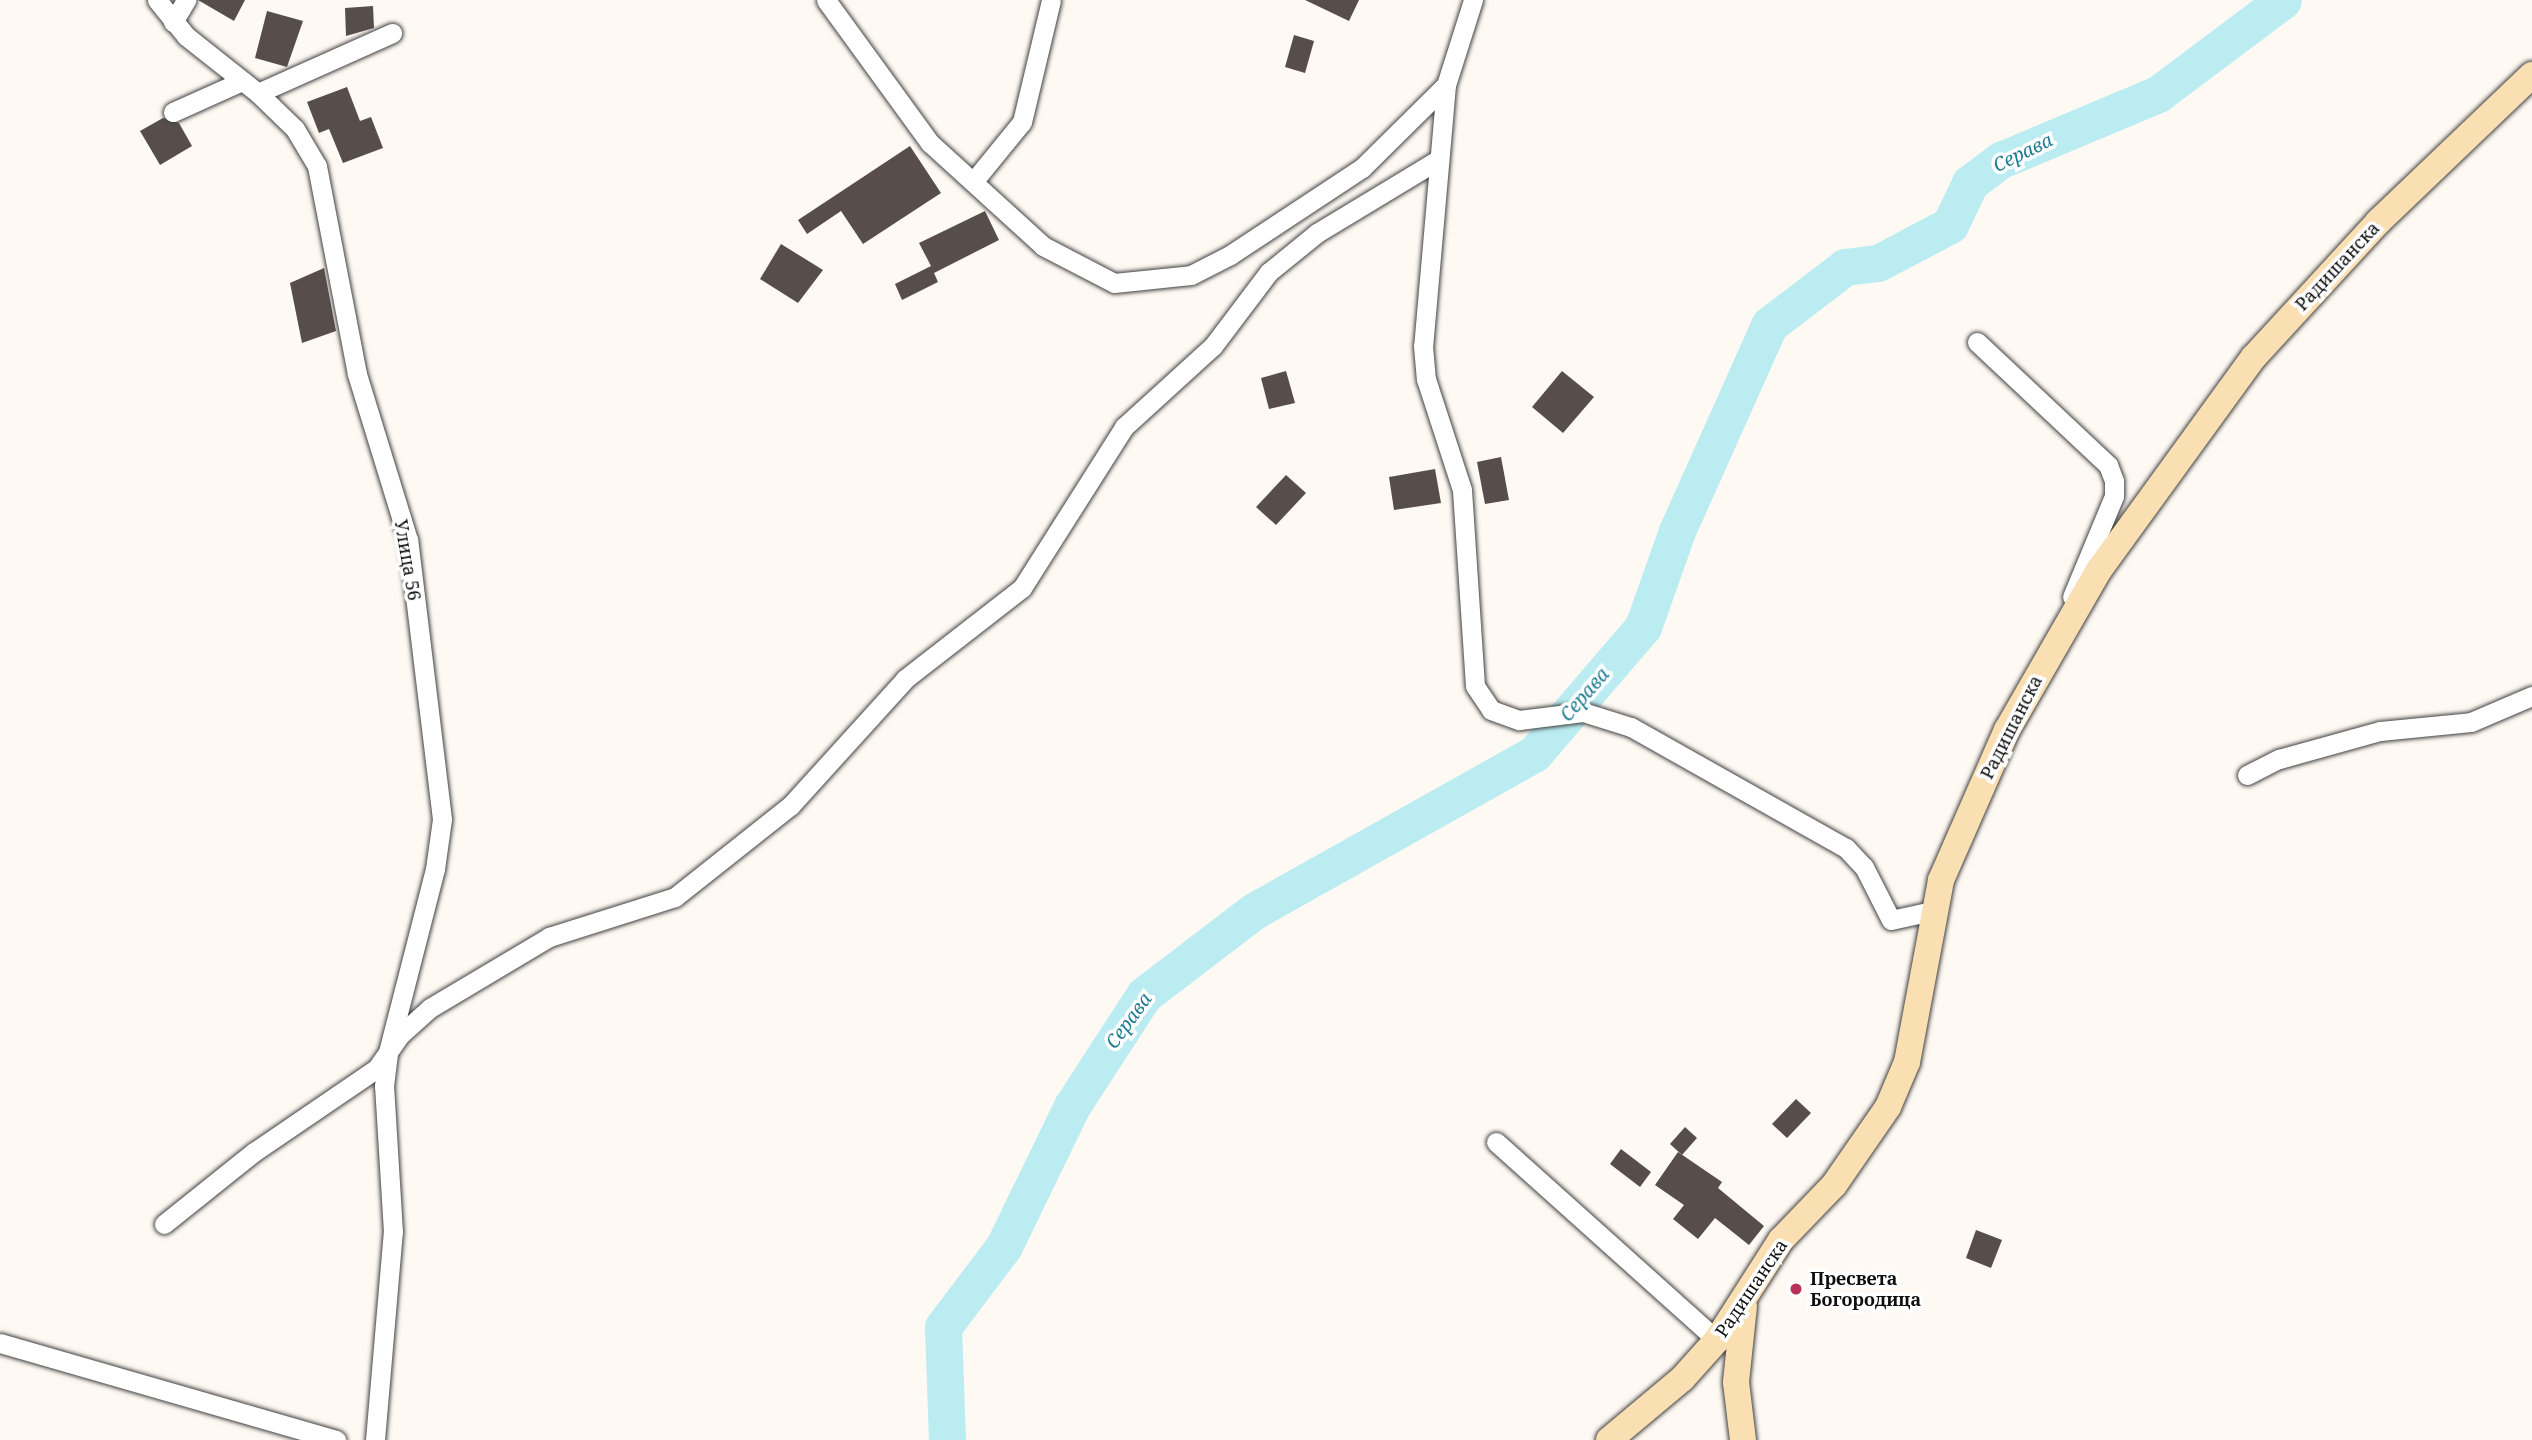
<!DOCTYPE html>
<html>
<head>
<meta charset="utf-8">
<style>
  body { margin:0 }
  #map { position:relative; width:2532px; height:1440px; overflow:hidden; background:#fef9f3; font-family:"Noto Serif",serif }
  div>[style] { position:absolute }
  .river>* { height:37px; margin:-18.5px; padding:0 18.5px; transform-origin:18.5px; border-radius:18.5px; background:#baecf2 }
  .building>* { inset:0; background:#574e4c }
  .roads { filter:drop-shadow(0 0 2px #424242) drop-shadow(0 0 2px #424242) }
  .street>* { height:19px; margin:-9.5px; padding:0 9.5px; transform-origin:9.5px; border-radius:9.5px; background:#fff }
  .secondary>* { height:26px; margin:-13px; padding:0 13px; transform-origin:13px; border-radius:13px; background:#f9dfb2 }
  .dots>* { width:19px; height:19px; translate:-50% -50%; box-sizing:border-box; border:4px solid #fff; border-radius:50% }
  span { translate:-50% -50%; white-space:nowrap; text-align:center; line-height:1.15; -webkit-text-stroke:7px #fff; paint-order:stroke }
  .street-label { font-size:18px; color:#0f0f0f }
  .poi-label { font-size:18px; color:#0f0f0f; font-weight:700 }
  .left { translate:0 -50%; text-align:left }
  .water-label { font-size:19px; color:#1f7e93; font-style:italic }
</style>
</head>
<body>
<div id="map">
  <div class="river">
    <i style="left:947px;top:1440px;width:113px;rotate:-92deg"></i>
    <i style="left:943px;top:1327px;width:101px;rotate:-53deg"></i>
    <i style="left:1004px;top:1246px;width:156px;rotate:-64.1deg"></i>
    <i style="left:1072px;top:1106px;width:132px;rotate:-57deg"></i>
    <i style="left:1144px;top:995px;width:138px;rotate:-37.4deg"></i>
    <i style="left:1254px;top:911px;width:321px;rotate:-29.3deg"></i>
    <i style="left:1534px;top:754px;width:167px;rotate:-49.4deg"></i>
    <i style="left:1643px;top:627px;width:102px;rotate:-70.5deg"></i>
    <i style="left:1677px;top:531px;width:226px;rotate:-65.9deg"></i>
    <i style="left:1769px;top:325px;width:96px;rotate:-37.3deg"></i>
    <i style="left:1845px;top:267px;width:33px;rotate:-7deg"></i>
    <i style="left:1878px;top:263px;width:81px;rotate:-27.8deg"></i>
    <i style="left:1950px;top:225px;width:47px;rotate:-64.5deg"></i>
    <i style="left:1970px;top:183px;width:39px;rotate:-37deg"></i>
    <i style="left:2001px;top:160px;width:170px;rotate:-22.8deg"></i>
    <i style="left:2158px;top:94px;width:156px;rotate:-36.9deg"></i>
  </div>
  <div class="building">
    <i style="clip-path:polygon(198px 0,245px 0,234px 21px)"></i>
    <i style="clip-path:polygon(1305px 0,1359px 0,1349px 21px)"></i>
    <i style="clip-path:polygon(373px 6px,374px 28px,346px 36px,345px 8px)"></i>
    <i style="clip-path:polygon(267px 11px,303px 21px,287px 67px,255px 58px)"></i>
    <i style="clip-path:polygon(1294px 35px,1314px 41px,1305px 73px,1285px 67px)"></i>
    <i style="clip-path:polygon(347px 87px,360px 121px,371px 117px,383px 148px,343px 163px,329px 129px,319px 133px,307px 102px)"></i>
    <i style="clip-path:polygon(163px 118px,179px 123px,192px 146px,160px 165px,140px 131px)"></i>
    <i style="clip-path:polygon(910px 146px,941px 193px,863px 244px,841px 211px,807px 234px,798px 220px)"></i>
    <i style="clip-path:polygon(985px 211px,999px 240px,934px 273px,938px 282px,902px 300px,895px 284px,931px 266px,919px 243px)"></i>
    <i style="clip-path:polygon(781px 244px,823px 270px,798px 303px,760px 279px)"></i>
    <i style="clip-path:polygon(324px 268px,336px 331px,302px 343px,290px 283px)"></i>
    <i style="clip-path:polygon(1286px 371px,1295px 403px,1269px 409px,1261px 378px)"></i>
    <i style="clip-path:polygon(1562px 371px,1594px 397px,1563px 433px,1532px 407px)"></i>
    <i style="clip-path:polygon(1501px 457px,1509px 500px,1485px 504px,1477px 462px)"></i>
    <i style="clip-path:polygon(1435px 469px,1441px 503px,1394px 510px,1389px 477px)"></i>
    <i style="clip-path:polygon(1286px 475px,1306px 493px,1276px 525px,1256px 507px)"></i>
    <i style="clip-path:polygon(1796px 1099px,1811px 1113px,1787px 1138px,1772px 1124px)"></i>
    <i style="clip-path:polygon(1685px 1127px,1697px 1138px,1682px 1155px,1670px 1144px)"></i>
    <i style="clip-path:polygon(1621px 1149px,1651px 1172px,1640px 1187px,1610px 1164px)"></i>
    <i style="clip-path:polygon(1678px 1152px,1722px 1182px,1718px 1188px,1764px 1226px,1749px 1245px,1715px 1218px,1698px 1239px,1673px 1219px,1684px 1205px,1655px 1185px)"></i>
    <i style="clip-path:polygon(1976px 1230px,2002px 1240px,1991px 1268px,1966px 1258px)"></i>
  </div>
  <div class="roads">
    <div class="street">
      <i style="left:157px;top:0;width:46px;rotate:51.1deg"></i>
      <i style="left:186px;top:36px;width:92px;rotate:38.4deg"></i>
      <i style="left:826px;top:0;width:177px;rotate:54deg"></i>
      <i style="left:930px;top:143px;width:153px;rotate:42.3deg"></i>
      <i style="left:1043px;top:246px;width:80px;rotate:27.5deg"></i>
      <i style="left:1114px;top:283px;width:77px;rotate:-5.9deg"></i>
      <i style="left:1191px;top:275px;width:44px;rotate:-27.1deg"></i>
      <i style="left:1230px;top:255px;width:158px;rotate:-33.4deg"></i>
      <i style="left:1362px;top:168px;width:118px;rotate:-44.7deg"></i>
      <i style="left:1473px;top:0;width:89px;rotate:107.6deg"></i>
      <i style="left:1446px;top:85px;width:262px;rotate:95deg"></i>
      <i style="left:1423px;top:346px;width:33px;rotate:85deg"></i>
      <i style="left:1426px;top:379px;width:117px;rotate:72deg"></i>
      <i style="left:1462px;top:490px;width:196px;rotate:86.2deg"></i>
      <i style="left:1475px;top:686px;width:29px;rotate:56deg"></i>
      <i style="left:1491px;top:710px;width:30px;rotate:20deg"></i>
      <i style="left:1519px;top:720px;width:64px;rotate:-7.1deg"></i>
      <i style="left:1583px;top:712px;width:50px;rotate:17.4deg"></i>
      <i style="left:1631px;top:727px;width:247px;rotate:29.4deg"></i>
      <i style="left:1846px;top:848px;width:26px;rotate:47deg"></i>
      <i style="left:1864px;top:867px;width:59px;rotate:63deg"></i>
      <i style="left:1891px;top:920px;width:42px;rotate:-12.4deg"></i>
      <i style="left:173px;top:22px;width:26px;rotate:-59deg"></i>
      <i style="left:173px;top:112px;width:76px;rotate:-24.2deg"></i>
      <i style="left:973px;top:182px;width:77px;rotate:-50.8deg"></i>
      <i style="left:1022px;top:122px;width:125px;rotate:-76.6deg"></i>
      <i style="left:1977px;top:342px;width:180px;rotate:43.2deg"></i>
      <i style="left:2108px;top:465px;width:17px;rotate:69deg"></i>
      <i style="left:2114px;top:481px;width:15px;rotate:90deg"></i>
      <i style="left:2114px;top:496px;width:109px;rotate:112.6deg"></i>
      <i style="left:2247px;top:775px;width:36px;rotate:-27deg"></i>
      <i style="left:2279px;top:759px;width:105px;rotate:-15.5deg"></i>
      <i style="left:2380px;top:731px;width:91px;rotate:-5.6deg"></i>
      <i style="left:2471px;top:722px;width:66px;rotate:-23.1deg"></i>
      <i style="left:1496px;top:1142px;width:297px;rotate:41.9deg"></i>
      <i style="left:164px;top:1224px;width:115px;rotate:-38.7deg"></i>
      <i style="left:254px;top:1152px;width:149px;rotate:-34.3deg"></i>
      <i style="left:377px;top:1068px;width:19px;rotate:-55deg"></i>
      <i style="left:388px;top:1052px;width:189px;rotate:-75.6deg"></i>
      <i style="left:435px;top:869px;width:50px;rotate:-82deg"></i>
      <i style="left:442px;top:819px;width:281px;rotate:-96.9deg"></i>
      <i style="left:408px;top:540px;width:174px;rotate:-107.1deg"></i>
      <i style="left:357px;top:374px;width:212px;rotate:-100.9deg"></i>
      <i style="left:317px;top:166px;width:43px;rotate:-120.7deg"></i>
      <i style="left:295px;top:129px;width:52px;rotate:-135.8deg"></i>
      <i style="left:258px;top:93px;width:147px;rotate:-24.1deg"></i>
      <i style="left:0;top:1343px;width:350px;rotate:16.1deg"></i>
      <i style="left:375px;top:1440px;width:209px;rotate:-85.1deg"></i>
      <i style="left:393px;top:1232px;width:146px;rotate:-93.5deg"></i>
      <i style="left:384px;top:1086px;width:34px;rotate:-83deg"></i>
      <i style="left:388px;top:1052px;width:21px;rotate:-55deg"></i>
      <i style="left:400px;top:1035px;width:40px;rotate:-42deg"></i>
      <i style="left:430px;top:1008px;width:139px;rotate:-30.8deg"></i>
      <i style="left:549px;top:937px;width:132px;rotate:-17.6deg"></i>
      <i style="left:675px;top:897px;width:147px;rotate:-38.4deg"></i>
      <i style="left:790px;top:806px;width:171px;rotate:-47.8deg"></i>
      <i style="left:905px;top:679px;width:148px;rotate:-37.9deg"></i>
      <i style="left:1022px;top:588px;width:191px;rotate:-57.6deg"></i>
      <i style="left:1124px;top:427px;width:120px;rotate:-42.3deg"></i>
      <i style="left:1213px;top:346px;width:93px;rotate:-52.9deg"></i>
      <i style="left:1269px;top:272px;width:62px;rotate:-39.1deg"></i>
      <i style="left:1317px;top:233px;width:139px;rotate:-31.2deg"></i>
    </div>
    <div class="secondary">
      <i style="left:1609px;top:1440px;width:95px;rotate:-39.9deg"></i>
      <i style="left:1682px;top:1379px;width:52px;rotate:-48.1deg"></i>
      <i style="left:1717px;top:1340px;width:119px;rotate:-57.4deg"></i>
      <i style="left:1781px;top:1240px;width:76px;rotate:-46.1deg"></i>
      <i style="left:1834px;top:1185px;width:95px;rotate:-55.3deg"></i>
      <i style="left:1888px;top:1107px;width:49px;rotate:-67.1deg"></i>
      <i style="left:1907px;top:1062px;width:185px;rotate:-79.4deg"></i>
      <i style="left:1941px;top:880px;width:164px;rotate:-66.3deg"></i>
      <i style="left:2007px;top:730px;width:185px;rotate:-60.1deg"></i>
      <i style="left:2099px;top:570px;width:263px;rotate:-54deg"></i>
      <i style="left:2254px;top:357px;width:183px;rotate:-47.4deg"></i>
      <i style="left:2378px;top:222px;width:213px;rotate:-43.7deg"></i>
      <i style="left:1743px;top:1440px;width:58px;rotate:-96.9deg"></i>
      <i style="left:1736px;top:1382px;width:76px;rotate:-84deg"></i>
    </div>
  </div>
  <div class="dots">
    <i style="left:1796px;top:1289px;background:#b7305a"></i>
  </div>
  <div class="street-label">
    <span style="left:2337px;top:266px;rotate:-47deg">Радишанска</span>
    <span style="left:408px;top:560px;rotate:80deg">Улица 56</span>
    <span style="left:2011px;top:727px;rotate:-63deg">Радишанска</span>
    <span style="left:1751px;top:1288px;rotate:-56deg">Радишанска</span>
  </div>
  <div class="poi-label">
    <span class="left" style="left:1810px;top:1289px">Пресвета<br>Богородица</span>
  </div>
  <div class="water-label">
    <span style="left:2023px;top:153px;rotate:-26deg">Серава</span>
    <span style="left:1585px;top:695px;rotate:-49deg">Серава</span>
    <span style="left:1129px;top:1021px;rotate:-54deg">Серава</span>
  </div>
</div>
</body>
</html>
